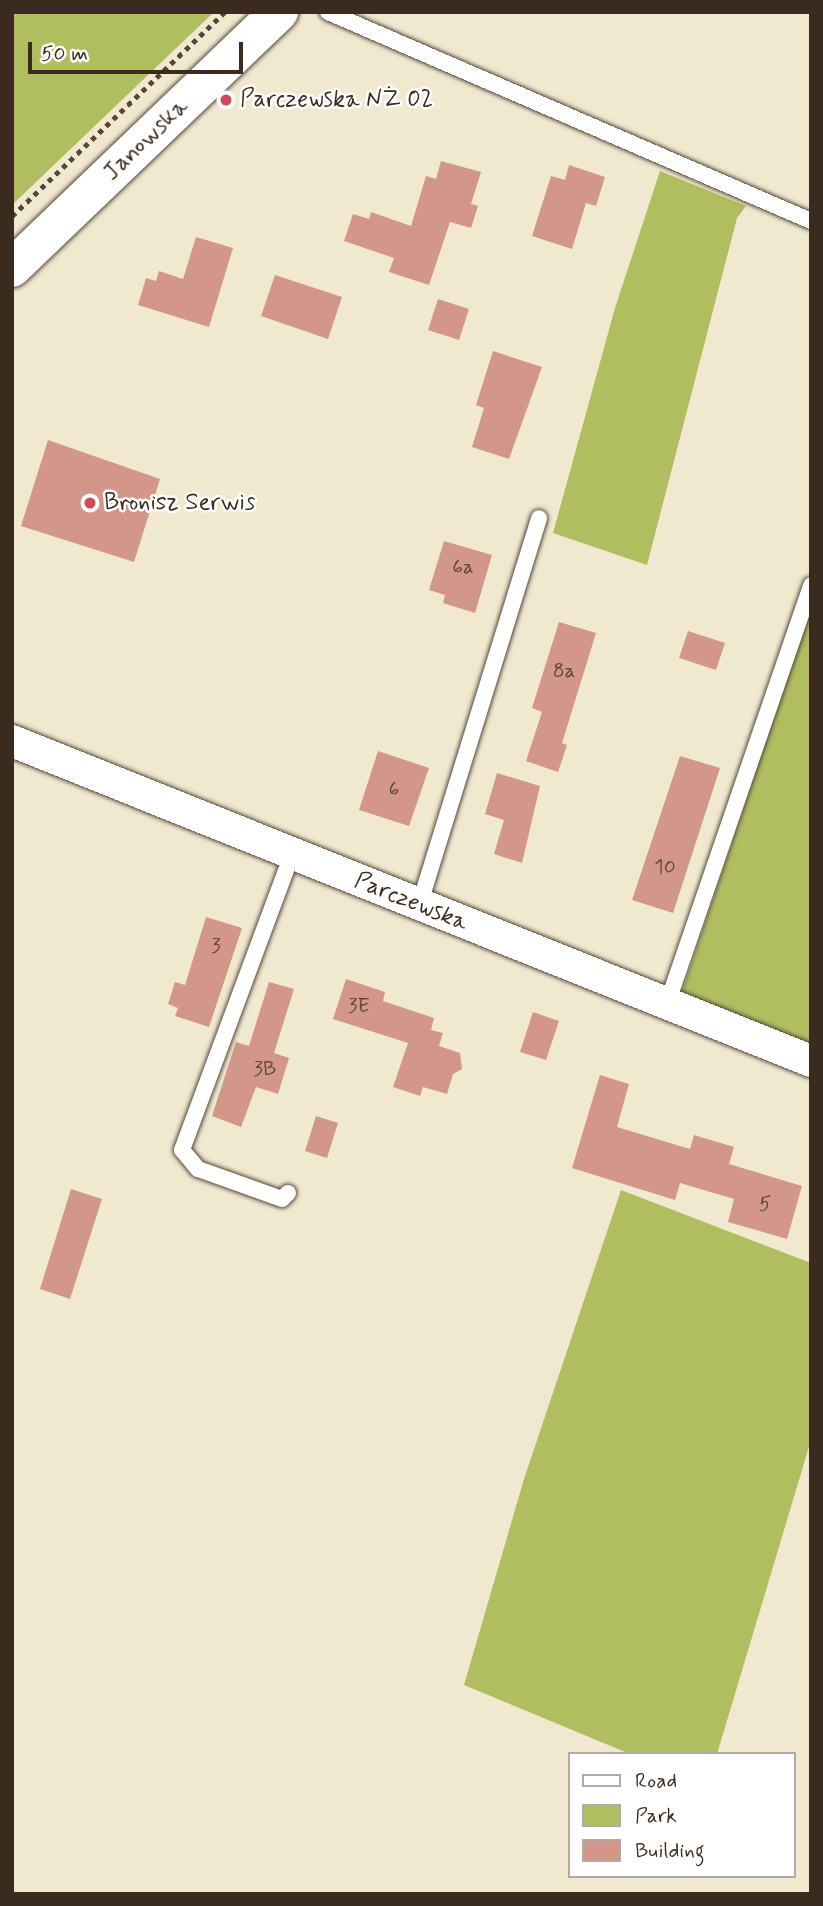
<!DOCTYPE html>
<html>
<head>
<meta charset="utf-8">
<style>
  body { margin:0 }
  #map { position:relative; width:823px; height:1906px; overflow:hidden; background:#f0e9d0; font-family:Mynerve,sans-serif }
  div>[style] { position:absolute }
  .green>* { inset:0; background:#b0be60 }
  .building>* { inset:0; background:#d29788 }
  .path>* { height:4.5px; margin-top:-2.25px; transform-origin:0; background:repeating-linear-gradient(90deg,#564739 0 5px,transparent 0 10px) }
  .roads { filter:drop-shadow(0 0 2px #564739) drop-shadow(0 0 2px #564739) }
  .service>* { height:16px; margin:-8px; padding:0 8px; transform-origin:8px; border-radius:8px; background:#fff }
  .minor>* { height:32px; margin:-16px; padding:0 16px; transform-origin:16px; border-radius:16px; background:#fff }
  .tertiary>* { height:38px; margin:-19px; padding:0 19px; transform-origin:19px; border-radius:19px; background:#fff }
  .dots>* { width:19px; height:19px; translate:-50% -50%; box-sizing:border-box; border:4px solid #fff; border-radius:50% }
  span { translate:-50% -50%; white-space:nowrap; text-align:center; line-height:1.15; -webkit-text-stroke:5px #fff; paint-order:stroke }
  .number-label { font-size:21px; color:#614538 }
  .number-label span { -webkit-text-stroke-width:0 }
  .poi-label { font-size:24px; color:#3b2a1e }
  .left { translate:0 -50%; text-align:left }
  .street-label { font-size:24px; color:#3b2a1e }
  .frame { position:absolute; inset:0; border:14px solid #3b2a1e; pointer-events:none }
  .legend { position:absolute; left:568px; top:1752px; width:228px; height:126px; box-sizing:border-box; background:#fff; border:2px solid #b1aaa5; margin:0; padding:9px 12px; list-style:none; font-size:21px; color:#3b2a1e }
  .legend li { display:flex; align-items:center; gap:14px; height:35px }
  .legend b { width:35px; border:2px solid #b1aaa5 }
  .scale { position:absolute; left:28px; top:42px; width:215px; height:32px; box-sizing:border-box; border:4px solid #3b2a1e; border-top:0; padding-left:9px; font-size:21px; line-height:24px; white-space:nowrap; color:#3b2a1e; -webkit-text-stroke:5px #fff; paint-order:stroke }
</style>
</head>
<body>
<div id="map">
  <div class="green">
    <i style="clip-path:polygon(12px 12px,214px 12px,12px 205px)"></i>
    <i style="clip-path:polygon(660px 171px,746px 206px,737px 218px,647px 565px,553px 533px,615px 308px)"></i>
    <i style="clip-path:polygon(811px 607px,811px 1046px,680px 998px)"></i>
    <i style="clip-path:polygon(621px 1190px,811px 1263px,811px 1440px,717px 1754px,630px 1754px,464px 1685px,524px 1479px)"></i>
  </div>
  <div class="building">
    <i style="clip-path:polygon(441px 161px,481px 172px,471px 204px,478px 206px,471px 228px,450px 222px,429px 285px,389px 272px,394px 258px,344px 241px,353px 214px,369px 219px,371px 212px,411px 226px,426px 176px,436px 179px)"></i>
    <i style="clip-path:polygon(569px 165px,605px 177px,596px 206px,586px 203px,572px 249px,532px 236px,551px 176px,565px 180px)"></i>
    <i style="clip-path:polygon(196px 237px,233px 248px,209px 327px,138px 305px,146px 278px,156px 281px,159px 271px,183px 279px)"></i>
    <i style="clip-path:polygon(275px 275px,342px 297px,328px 339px,261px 316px)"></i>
    <i style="clip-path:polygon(438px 299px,469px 309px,459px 340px,428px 330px)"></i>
    <i style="clip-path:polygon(493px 351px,542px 367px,509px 459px,472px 447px,484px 408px,476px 405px)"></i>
    <i style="clip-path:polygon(48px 440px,160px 479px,134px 562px,21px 526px)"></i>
    <i style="clip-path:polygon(444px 541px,492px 555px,475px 613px,443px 603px,445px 595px,429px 590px)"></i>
    <i style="clip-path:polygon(559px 622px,596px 633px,562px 743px,567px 745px,558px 772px,526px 761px,542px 712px,532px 708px)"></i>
    <i style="clip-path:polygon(688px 631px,725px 643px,716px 670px,679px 658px)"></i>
    <i style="clip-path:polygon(378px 751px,429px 768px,409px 826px,359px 810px)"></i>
    <i style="clip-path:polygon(680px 756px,720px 768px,673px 913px,632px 900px)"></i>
    <i style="clip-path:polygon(497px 773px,540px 786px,522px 863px,494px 854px,504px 820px,485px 814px)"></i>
    <i style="clip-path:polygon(206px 917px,242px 928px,209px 1027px,175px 1016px,178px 1008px,168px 1004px,175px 982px,185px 985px)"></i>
    <i style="clip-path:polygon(346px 979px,385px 992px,383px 1001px,434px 1018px,431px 1030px,443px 1033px,439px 1046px,460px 1053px,462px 1069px,453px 1074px,447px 1094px,423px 1087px,420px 1096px,393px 1087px,408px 1043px,333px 1019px)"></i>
    <i style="clip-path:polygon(269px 982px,294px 989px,274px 1053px,289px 1058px,278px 1094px,256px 1087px,241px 1127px,212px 1116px,236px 1042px,249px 1046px)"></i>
    <i style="clip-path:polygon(533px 1012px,559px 1021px,546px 1060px,520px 1052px)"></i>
    <i style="clip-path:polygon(600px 1075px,629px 1084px,617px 1127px,690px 1149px,694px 1135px,734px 1147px,729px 1164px,802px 1186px,787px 1239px,728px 1222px,734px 1199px,680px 1183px,675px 1200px,572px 1168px)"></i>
    <i style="clip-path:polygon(316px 1116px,338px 1123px,327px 1158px,305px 1151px)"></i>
    <i style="clip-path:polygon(71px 1189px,102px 1199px,70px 1299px,40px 1289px)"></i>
  </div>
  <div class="path">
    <i style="left:12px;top:216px;width:295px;rotate:-43.8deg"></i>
  </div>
  <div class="roads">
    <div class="service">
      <i style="left:328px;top:12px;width:526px;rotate:23.4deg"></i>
      <i style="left:419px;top:906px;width:406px;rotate:-72.8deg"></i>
      <i style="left:667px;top:1004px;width:443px;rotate:-71deg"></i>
      <i style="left:288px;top:1193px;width:8px;rotate:135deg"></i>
      <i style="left:282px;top:1199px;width:89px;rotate:-160.3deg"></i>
      <i style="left:198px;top:1169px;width:25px;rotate:-130deg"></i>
      <i style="left:182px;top:1150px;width:315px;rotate:-69.6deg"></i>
    </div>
    <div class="minor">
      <i style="left:12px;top:741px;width:861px;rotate:21.83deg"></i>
    </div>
    <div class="tertiary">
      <i style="left:12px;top:268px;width:370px;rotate:-43.8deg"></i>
    </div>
  </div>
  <div class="dots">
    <i style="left:226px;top:100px;background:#d1495b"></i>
    <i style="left:90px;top:503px;background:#d1495b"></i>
  </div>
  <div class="number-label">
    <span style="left:463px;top:567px">6a</span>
    <span style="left:564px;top:671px">8a</span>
    <span style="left:394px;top:789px">6</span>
    <span style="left:665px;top:867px">10</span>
    <span style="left:216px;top:946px">3</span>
    <span style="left:359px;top:1006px">3E</span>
    <span style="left:265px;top:1069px">3B</span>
    <span style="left:765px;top:1204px">5</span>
  </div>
  <div class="poi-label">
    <span class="left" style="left:240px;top:100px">Parczewska NŻ 02</span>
    <span class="left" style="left:104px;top:503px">Bronisz Serwis</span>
  </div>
  <div class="street-label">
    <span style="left:146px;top:140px;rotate:-44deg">Janowska</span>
    <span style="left:411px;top:902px;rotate:22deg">Parczewska</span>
  </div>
  <div class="frame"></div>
  <ul class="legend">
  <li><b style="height:9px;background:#fff"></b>Road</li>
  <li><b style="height:19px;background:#b0be60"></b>Park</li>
  <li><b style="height:19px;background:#d29788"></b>Building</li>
  </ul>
  <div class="scale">50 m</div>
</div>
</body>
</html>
